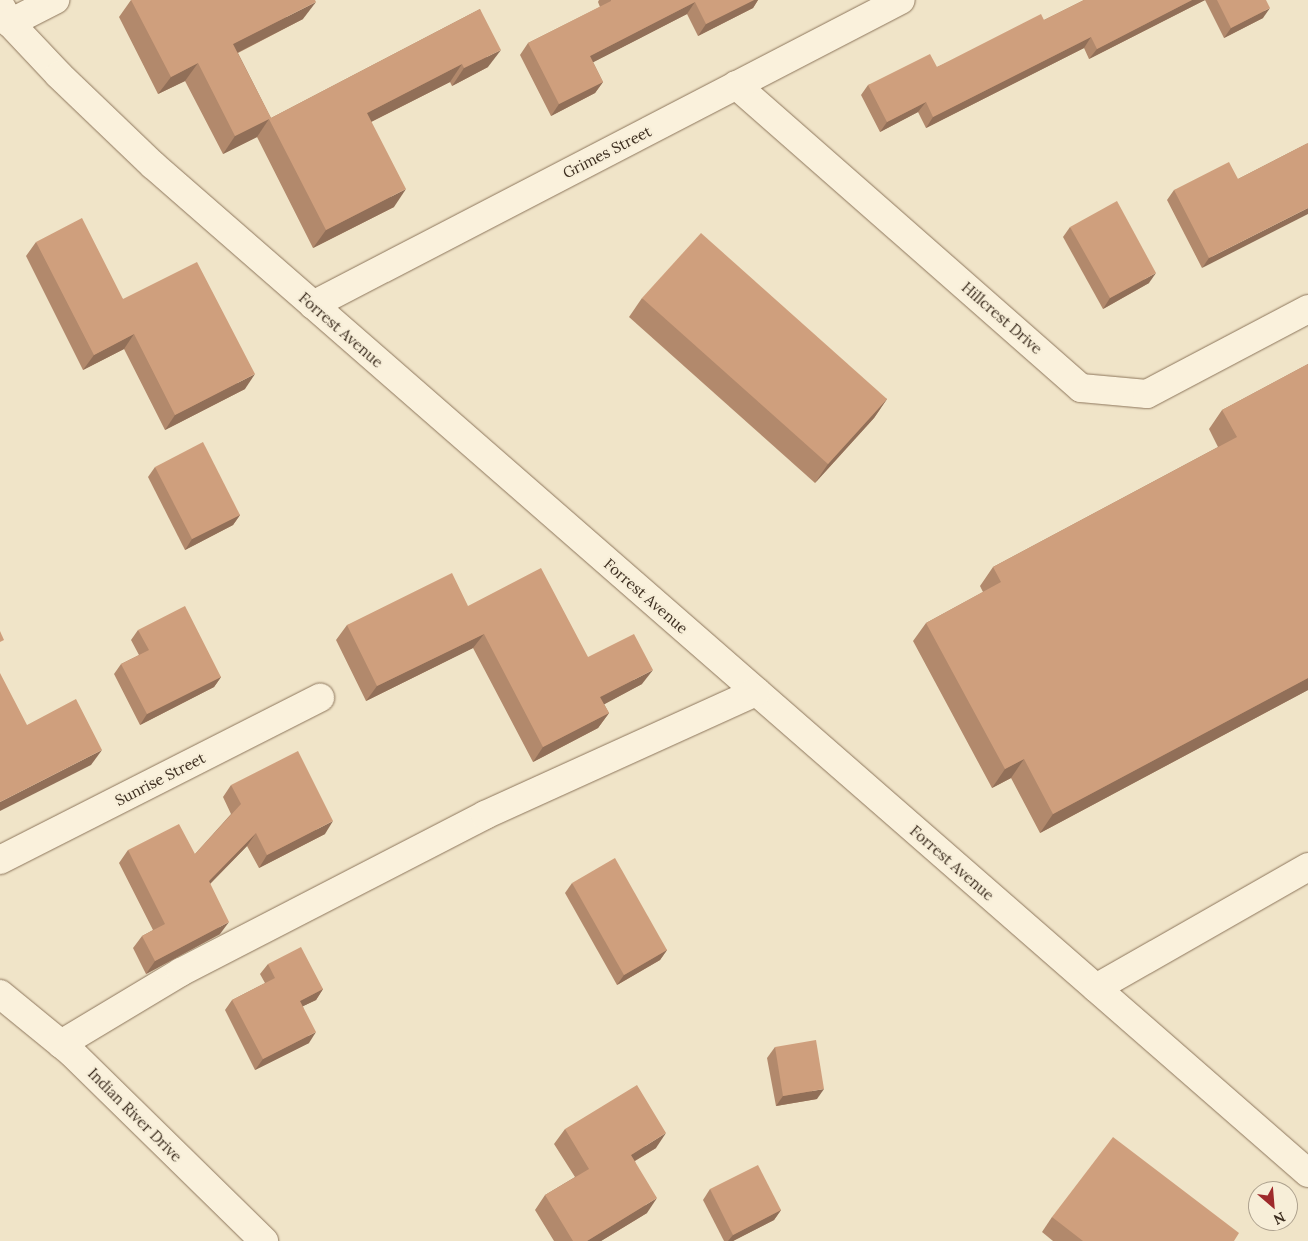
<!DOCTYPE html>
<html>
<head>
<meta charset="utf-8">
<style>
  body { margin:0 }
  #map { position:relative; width:1308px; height:1241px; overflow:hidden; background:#f0e4c8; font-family:Lora,serif }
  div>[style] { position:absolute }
  .roads { filter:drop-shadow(0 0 1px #8d765c) drop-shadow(0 0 1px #8d765c) }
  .minor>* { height:28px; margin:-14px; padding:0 14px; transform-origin:14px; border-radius:14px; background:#faf1dc }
  .wall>* { inset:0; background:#b2896c }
  .shaded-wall>* { inset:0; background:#916f58 }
  .building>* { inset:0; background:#cf9f7d }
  span { translate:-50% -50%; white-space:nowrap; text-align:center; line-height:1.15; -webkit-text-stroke:4px #f7eed8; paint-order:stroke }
  .street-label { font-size:15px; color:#3d2e20 }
  .north { position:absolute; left:1248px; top:1181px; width:50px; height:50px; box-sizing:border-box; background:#f7eed8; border:1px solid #ada18e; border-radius:50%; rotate:153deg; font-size:14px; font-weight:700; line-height:20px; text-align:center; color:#3d2e20 }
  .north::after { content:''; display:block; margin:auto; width:18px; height:22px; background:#9e2a2b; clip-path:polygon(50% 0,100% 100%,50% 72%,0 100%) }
</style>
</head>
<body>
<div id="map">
  <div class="roads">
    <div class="minor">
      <i style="left:0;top:5px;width:21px;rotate:61deg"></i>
      <i style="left:10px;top:23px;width:71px;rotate:46.7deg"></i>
      <i style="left:59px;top:75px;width:130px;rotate:43.8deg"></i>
      <i style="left:153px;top:165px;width:1533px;rotate:41.11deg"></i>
      <i style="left:10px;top:23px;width:51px;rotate:-27.1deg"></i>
      <i style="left:736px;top:85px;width:459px;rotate:41.3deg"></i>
      <i style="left:1081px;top:388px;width:66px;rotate:5.2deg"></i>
      <i style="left:1147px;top:394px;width:182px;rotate:-27.8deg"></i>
      <i style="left:313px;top:305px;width:662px;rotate:-27.42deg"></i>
      <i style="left:0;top:860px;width:359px;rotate:-26.9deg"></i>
      <i style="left:1096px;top:988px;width:244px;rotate:-29.7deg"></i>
      <i style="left:0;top:994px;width:93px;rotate:39.3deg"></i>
      <i style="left:72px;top:1053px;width:269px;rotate:44.4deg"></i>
      <i style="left:61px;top:1044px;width:140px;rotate:-31deg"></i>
      <i style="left:181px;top:972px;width:342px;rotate:-27.3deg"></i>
      <i style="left:485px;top:815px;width:298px;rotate:-24.4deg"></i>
    </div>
  </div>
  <div class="wall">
    <i style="clip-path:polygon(131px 0,303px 19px,238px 53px,271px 118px,480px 9px,488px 67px,452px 86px,450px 82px,371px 122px,394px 207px,313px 248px,257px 137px,223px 154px,185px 81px,158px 94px,119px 17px)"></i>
    <i style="clip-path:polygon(599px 0,758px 0,753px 8px,698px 36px,687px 14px,593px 62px,603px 82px,595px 93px,551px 116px,520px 55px,528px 43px,600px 7px,598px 2px)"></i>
    <i style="clip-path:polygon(1084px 0,1266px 0,1263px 18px,1224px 38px,1205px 0,1089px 59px,1084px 48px,926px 128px,918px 112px,880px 132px,861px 95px,868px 85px,937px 67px,1044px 20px)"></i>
    <i style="clip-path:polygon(1308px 143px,1202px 268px,1167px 200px,1174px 190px,1238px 179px)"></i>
    <i style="clip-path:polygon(1070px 227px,1149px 283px,1103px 309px,1063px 237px)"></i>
    <i style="clip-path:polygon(36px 242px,123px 299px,245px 389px,165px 430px,124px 349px,83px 370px,26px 256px)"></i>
    <i style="clip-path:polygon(642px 298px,887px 399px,874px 418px,815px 483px,629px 317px)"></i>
    <i style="clip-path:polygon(1308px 364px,1308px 690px,1040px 833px,1011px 778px,992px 788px,913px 641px,926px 623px,983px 592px,980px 586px,993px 567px,1218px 447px,1209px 429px,1222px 410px)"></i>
    <i style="clip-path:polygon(155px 467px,240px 515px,233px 525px,185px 550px,148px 477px)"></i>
    <i style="clip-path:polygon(468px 606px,588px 657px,642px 684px,604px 704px,609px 713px,598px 728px,533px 762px,473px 648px,366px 701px,336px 640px,347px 625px)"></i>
    <i style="clip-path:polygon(138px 630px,221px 677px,214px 687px,140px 725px,114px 674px,121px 664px,139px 655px,131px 640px)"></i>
    <i style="clip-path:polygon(231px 785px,325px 834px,259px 868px,247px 846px,210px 884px,220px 934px,146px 974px,133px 948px,142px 936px,153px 930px,119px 863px,128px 850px,195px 854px,231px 814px,223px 797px)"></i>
    <i style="clip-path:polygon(572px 883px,667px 950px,660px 960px,617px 985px,565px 893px)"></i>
    <i style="clip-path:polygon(268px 964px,323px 989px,316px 1000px,303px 1006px,309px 1043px,255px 1070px,225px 1010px,232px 1000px,265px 983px,260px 974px)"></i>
    <i style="clip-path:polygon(775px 1047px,817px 1099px,776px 1106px,767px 1058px)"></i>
    <i style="clip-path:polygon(565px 1129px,656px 1148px,635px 1161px,647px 1213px,601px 1241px,554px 1241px,535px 1210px,545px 1195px,575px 1177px,554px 1144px)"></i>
    <i style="clip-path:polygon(710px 1189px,781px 1210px,774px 1220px,733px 1241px,724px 1241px,703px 1200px)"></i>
    <i style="clip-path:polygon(1052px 1217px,1234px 1241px,1053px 1241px,1042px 1232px)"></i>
  </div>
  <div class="shaded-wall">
    <i style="clip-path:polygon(754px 0,758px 0,753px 8px,698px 36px,706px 24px)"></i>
    <i style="clip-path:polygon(1192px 0,1205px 0,1089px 59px,1097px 49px)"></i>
    <i style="clip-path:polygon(316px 2px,303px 19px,221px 61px,233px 44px)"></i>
    <i style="clip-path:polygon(695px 2px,687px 14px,582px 68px,590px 56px)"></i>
    <i style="clip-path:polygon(1270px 8px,1263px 18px,1224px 38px,1231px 28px)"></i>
    <i style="clip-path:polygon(1091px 37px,1084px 48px,926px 128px,933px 117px)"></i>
    <i style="clip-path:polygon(501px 50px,488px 67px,452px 86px,464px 68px)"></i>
    <i style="clip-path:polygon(198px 63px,185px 81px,158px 94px,171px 77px)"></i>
    <i style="clip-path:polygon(462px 64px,450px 82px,355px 130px,367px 113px)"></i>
    <i style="clip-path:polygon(603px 82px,595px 93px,551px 116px,559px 104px)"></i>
    <i style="clip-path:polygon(926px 102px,918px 112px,880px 132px,887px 122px)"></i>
    <i style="clip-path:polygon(269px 119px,257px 137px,223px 154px,235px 136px)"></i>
    <i style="clip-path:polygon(406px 189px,394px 207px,313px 248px,326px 230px)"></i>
    <i style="clip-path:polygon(1308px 208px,1308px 214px,1202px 268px,1209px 258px)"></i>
    <i style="clip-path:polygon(1156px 273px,1149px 283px,1103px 309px,1110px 298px)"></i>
    <i style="clip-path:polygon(134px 334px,124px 349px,83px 370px,94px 355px)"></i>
    <i style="clip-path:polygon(255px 374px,245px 389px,165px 430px,175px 415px)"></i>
    <i style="clip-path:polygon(887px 399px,874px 418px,815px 483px,828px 464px)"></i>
    <i style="clip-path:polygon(240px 515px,233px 525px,185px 550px,192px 539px)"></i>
    <i style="clip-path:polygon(484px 634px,473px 648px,366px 701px,377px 686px)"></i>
    <i style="clip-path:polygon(653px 670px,642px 684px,590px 712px,600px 697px)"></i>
    <i style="clip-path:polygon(221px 677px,214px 687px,140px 725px,147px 714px)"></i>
    <i style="clip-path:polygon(1308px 678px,1308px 690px,1040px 833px,1053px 814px)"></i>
    <i style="clip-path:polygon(609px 713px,598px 728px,533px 762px,543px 747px)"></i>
    <i style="clip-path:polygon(102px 750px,91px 765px,0 811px,0 802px)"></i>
    <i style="clip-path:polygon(1024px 759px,1011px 778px,992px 788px,1005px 769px)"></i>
    <i style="clip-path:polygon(333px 821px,325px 834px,259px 868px,267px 855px)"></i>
    <i style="clip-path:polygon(256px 833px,247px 846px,200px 894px,209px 881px)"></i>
    <i style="clip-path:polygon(229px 922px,220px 934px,146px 974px,155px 961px)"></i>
    <i style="clip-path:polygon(667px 950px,660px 960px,617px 985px,624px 975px)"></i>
    <i style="clip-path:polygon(323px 989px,316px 1000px,293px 1011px,300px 1001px)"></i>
    <i style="clip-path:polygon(316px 1032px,309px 1043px,255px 1070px,263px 1059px)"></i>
    <i style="clip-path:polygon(824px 1089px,817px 1099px,776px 1106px,783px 1096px)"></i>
    <i style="clip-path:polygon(666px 1133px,656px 1148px,621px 1169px,631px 1155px)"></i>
    <i style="clip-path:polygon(657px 1198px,647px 1213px,601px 1241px,587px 1241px)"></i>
    <i style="clip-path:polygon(781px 1210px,774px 1220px,733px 1241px,728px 1241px,733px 1235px)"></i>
  </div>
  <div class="building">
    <i style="clip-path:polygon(131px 0,315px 0,316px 2px,233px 44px,271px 118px,480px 9px,501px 50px,464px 68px,462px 64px,367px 113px,406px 189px,326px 230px,269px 119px,235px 136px,198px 63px,171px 77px)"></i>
    <i style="clip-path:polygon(611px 0,754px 0,706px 24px,695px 2px,590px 56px,603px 82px,559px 104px,528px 43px,611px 1px)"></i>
    <i style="clip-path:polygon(1084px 0,1192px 0,1097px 49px,1091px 37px,933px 117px,926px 102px,887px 122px,868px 85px,930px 54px,937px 67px,1041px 14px,1044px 20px)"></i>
    <i style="clip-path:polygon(1217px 0,1266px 0,1270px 8px,1231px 28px)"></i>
    <i style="clip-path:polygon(1308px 143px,1308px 208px,1209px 258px,1174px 190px,1229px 162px,1238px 179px)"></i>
    <i style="clip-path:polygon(1117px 201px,1156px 273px,1110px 298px,1070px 227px)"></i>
    <i style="clip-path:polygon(82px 218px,123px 299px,197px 262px,255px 374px,175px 415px,134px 334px,94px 355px,36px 242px)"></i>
    <i style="clip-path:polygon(701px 233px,887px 399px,828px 464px,642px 298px)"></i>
    <i style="clip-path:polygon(1308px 364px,1308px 678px,1053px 814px,1024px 759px,1005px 769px,926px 623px,1001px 582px,993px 567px,1237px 437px,1222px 410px)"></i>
    <i style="clip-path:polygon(203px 442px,240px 515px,192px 539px,155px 467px)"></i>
    <i style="clip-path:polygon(541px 568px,588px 657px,634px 634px,653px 670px,600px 697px,609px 713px,543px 747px,484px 634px,377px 686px,347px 625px,452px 573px,468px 606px)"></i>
    <i style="clip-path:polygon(185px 606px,221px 677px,147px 714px,121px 664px,149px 650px,138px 630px)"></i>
    <i style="clip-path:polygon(0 631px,4px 640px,0 642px)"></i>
    <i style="clip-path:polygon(0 673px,27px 725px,76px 699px,102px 750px,0 802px)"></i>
    <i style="clip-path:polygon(298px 751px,333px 821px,267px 855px,256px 833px,209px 881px,229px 922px,155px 961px,142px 936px,165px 924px,128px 850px,179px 824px,195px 854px,241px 804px,231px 785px)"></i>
    <i style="clip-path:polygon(615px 858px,667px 950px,624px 975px,572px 883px)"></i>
    <i style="clip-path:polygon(301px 947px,323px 989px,300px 1001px,316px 1032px,263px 1059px,232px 1000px,275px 978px,268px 964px)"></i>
    <i style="clip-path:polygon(816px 1040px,824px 1089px,783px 1096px,775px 1047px)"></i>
    <i style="clip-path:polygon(637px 1085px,666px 1133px,631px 1155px,657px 1198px,587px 1241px,573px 1241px,545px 1195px,589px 1169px,565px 1129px)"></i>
    <i style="clip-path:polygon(1113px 1137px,1239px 1233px,1234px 1241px,1083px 1241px,1052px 1217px)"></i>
    <i style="clip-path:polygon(758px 1165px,781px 1210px,733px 1235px,710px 1189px)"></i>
  </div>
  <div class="street-label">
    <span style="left:607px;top:152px;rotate:-27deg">Grimes Street</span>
    <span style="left:1002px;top:318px;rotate:41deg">Hillcrest Drive</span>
    <span style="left:341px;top:330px;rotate:41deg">Forrest Avenue</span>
    <span style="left:646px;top:596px;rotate:41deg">Forrest Avenue</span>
    <span style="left:160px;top:779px;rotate:-27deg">Sunrise Street</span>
    <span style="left:952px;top:863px;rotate:41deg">Forrest Avenue</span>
    <span style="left:135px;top:1115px;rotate:45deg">Indian River Drive</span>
  </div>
  <div class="north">N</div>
</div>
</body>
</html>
